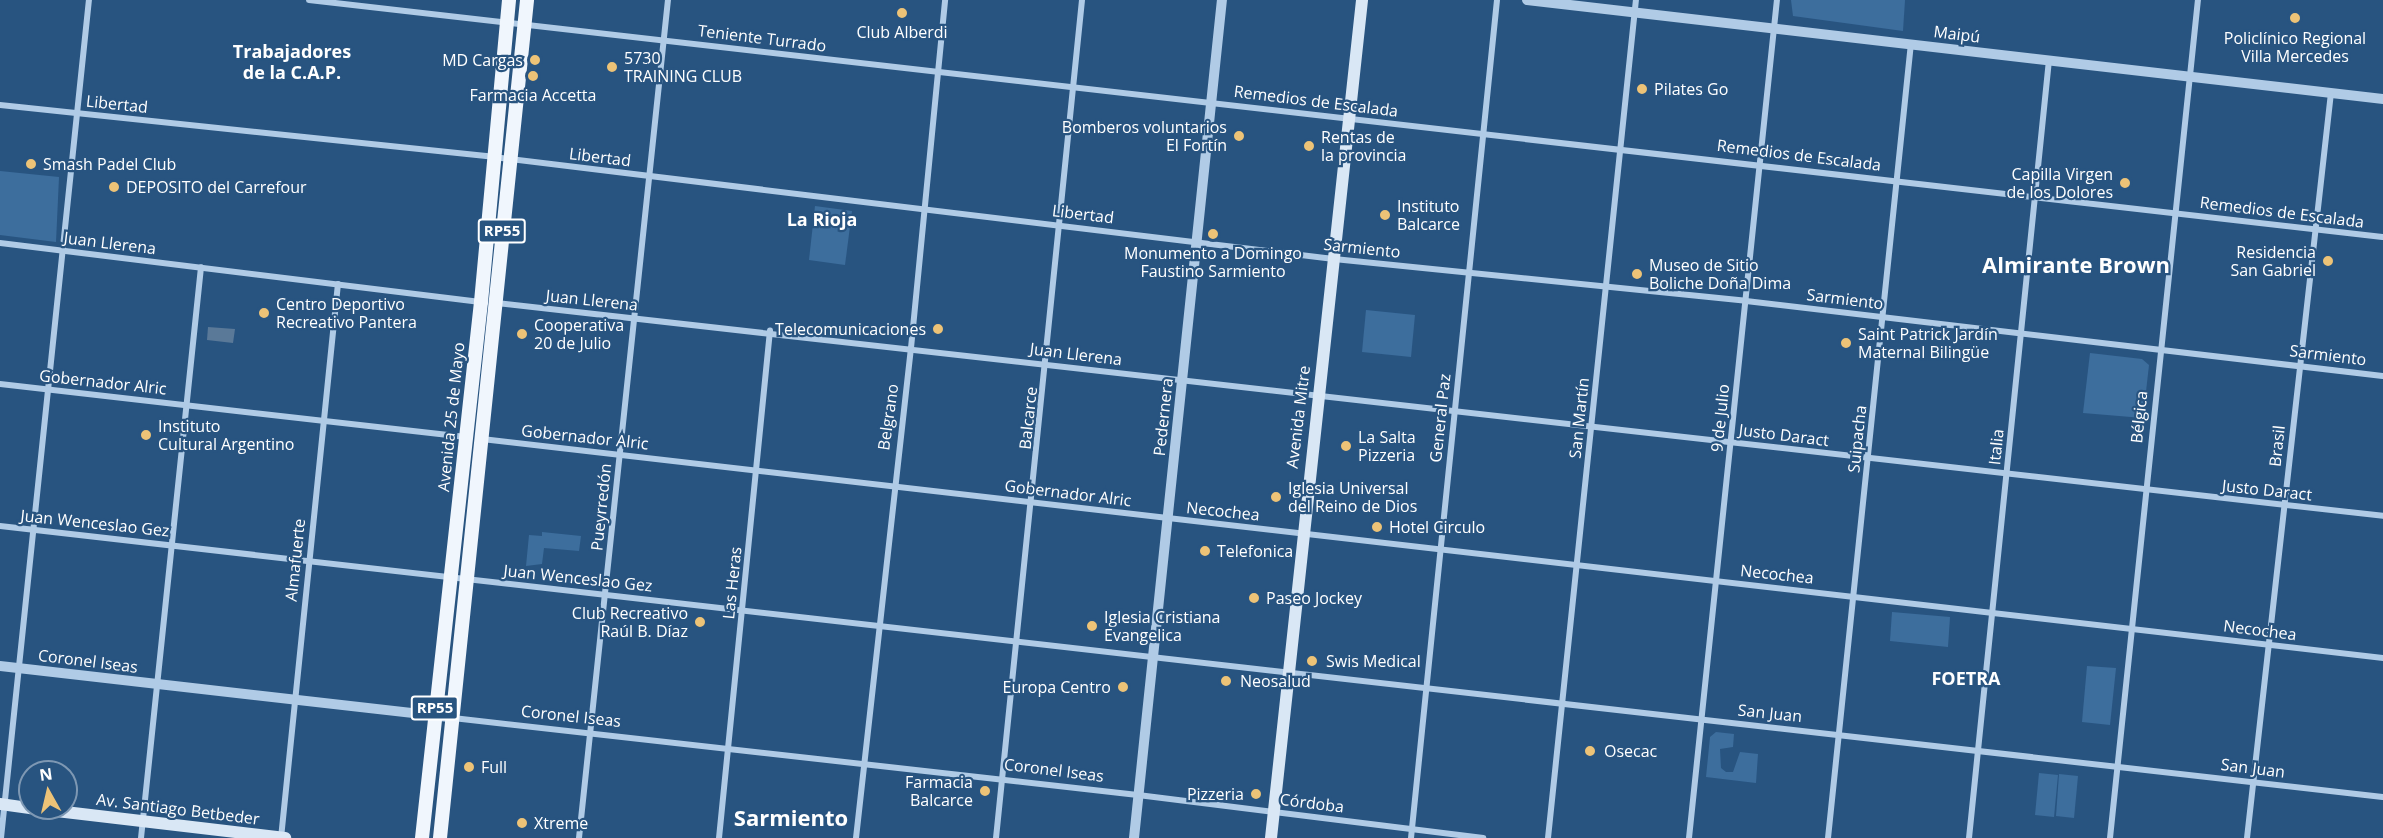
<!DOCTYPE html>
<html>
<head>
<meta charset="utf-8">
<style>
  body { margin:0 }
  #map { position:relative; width:2383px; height:838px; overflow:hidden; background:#285480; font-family:"Open Sans",sans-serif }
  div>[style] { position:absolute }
  .green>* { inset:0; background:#3d6e9d }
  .water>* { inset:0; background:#5a7998 }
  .minor>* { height:6px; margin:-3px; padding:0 3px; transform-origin:3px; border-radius:3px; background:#b0cbe6 }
  .tertiary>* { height:10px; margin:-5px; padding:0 5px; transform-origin:5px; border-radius:5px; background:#b0cbe6 }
  .secondary>* { height:12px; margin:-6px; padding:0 6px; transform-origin:6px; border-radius:6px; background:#d9e7f5 }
  .primary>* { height:14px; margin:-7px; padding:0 7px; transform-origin:7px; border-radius:7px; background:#f0f6fd }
  .dots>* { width:16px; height:16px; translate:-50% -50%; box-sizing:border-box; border:3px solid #285480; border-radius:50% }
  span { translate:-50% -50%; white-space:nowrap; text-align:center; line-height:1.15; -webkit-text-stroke:4.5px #285480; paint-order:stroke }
  .shield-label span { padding:2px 4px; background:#285480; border:2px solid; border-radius:4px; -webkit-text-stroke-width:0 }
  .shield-label { font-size:15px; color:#fff; font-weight:700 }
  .poi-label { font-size:16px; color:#fff }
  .left { translate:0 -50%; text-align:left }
  .right { translate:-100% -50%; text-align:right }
  .street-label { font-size:16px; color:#fff }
  .neighbourhood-label { font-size:18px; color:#fff; font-weight:700 }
  .district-label { font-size:22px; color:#fff; font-weight:700 }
  .north { position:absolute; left:18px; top:760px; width:60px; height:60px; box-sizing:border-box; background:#285480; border:2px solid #7e98b3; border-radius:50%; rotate:352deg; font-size:16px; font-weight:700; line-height:24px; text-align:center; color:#fff }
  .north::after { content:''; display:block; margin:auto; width:21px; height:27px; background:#edc377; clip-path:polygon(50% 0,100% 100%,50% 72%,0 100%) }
</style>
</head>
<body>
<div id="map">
  <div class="green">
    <i style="clip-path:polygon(1791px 0,1905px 0,1903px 31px,1793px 16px)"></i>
    <i style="clip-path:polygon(0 171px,59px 177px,56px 242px,0 235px)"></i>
    <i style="clip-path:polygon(815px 206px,852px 211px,845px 265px,809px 260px)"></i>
    <i style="clip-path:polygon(1366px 310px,1415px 315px,1411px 357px,1362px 352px)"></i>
    <i style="clip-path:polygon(2090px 353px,2142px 359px,2149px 365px,2143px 418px,2083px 413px)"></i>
    <i style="clip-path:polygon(542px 532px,581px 536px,579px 551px,544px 548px,542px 564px,526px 566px,529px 535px,542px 536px)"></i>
    <i style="clip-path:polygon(1892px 612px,1950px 617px,1948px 647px,1890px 641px)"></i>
    <i style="clip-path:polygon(2087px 666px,2116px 668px,2110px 725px,2082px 722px)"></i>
    <i style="clip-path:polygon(1716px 732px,1734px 734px,1733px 747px,1720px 749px,1721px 768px,1726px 772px,1733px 772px,1740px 752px,1758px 754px,1756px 783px,1706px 777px,1710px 737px)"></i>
    <i style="clip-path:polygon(2039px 773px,2058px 775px,2054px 817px,2035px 815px)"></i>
    <i style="clip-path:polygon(2059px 774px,2078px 776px,2074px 818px,2056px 816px)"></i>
  </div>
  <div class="water">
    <i style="clip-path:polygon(208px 327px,235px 329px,233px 343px,207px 340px)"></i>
  </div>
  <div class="minor">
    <i style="left:309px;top:0;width:2087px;rotate:6.52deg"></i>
    <i style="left:0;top:105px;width:496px;rotate:6deg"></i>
    <i style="left:493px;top:157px;width:847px;rotate:6.92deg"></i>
    <i style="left:1334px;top:259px;width:414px;rotate:5.8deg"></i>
    <i style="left:1746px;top:301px;width:641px;rotate:6.72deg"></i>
    <i style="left:0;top:243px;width:484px;rotate:7deg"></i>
    <i style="left:497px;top:303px;width:1898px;rotate:6.44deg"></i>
    <i style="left:0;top:384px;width:469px;rotate:6.5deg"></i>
    <i style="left:482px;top:439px;width:1914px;rotate:6.57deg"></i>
    <i style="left:0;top:526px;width:2398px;rotate:6.49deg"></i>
    <i style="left:453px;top:718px;width:689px;rotate:6.41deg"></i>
    <i style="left:1138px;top:795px;width:348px;rotate:7.1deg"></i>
    <i style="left:1px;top:838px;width:843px;rotate:-84.01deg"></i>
    <i style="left:141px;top:838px;width:574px;rotate:-84deg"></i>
    <i style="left:281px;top:838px;width:557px;rotate:-84.13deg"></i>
    <i style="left:579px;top:838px;width:843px;rotate:-83.94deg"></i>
    <i style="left:719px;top:838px;width:510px;rotate:-84.26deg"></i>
    <i style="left:856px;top:838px;width:493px;rotate:-83.6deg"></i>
    <i style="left:911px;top:348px;width:350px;rotate:-84.4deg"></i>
    <i style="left:996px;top:838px;width:842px;rotate:-84.14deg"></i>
    <i style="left:1411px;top:838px;width:842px;rotate:-84.14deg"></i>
    <i style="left:1548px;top:838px;width:843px;rotate:-84.01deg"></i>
    <i style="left:1689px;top:838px;width:843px;rotate:-84.01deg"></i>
    <i style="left:1828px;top:838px;width:799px;rotate:-84.04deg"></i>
    <i style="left:1969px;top:838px;width:782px;rotate:-84.13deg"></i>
    <i style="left:2110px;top:838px;width:843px;rotate:-84.01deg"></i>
    <i style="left:2247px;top:838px;width:750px;rotate:-83.57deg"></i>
  </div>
  <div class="tertiary">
    <i style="left:1527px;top:0;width:862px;rotate:6.6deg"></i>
    <i style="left:0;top:666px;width:456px;rotate:6.5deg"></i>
    <i style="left:1134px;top:838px;width:843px;rotate:-84.01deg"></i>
  </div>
  <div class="secondary">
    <i style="left:0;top:804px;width:30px;rotate:8deg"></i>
    <i style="left:31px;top:808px;width:256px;rotate:6.7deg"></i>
    <i style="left:1271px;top:838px;width:843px;rotate:-83.8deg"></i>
  </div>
  <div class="primary">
    <i style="left:422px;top:838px;width:539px;rotate:-83.72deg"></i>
    <i style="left:481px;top:302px;width:303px;rotate:-84.7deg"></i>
    <i style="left:440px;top:838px;width:843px;rotate:-84.07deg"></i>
  </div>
  <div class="dots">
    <i style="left:902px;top:13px;background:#edc377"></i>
    <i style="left:2295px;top:18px;background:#edc377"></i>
    <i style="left:535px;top:60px;background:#edc377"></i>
    <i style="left:612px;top:67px;background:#edc377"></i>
    <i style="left:533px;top:76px;background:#edc377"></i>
    <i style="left:1642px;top:89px;background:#edc377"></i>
    <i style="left:1239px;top:136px;background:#edc377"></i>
    <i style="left:1309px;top:146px;background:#edc377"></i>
    <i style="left:31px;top:164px;background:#edc377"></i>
    <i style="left:2125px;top:183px;background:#edc377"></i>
    <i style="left:114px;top:187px;background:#edc377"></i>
    <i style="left:1385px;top:215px;background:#edc377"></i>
    <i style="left:1213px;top:234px;background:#edc377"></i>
    <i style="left:2328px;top:261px;background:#edc377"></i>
    <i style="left:1637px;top:274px;background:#edc377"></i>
    <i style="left:264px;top:313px;background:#edc377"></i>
    <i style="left:938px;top:329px;background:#edc377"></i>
    <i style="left:522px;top:334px;background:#edc377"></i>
    <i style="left:1846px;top:343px;background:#edc377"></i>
    <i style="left:146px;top:435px;background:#edc377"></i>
    <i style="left:1346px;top:446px;background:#edc377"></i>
    <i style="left:1276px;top:497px;background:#edc377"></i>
    <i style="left:1377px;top:527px;background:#edc377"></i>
    <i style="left:1205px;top:551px;background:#edc377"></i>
    <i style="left:1254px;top:598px;background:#edc377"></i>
    <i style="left:700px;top:622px;background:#edc377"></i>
    <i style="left:1092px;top:626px;background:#edc377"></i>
    <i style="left:1312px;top:661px;background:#edc377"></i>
    <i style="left:1226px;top:681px;background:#edc377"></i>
    <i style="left:1123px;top:687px;background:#edc377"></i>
    <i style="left:1590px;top:751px;background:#edc377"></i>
    <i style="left:469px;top:767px;background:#edc377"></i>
    <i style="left:985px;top:791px;background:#edc377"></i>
    <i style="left:1256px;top:794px;background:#edc377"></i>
    <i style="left:522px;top:823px;background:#edc377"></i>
  </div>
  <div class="shield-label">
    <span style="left:502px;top:231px">RP55</span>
    <span style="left:435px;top:708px">RP55</span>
  </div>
  <div class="poi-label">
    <span style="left:902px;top:32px">Club Alberdi</span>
    <span style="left:2295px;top:47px">Policlínico Regional<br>Villa Mercedes</span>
    <span class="left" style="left:624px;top:67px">5730<br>TRAINING CLUB</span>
    <span class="right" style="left:523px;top:60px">MD Cargas</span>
    <span class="left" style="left:1654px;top:89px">Pilates Go</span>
    <span style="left:533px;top:95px">Farmacia Accetta</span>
    <span class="right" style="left:1227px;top:136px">Bomberos voluntarios<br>El Fortín</span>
    <span class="left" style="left:1321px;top:146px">Rentas de<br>la provincia</span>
    <span class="left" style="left:43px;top:164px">Smash Padel Club</span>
    <span class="right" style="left:2113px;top:183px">Capilla Virgen<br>de los Dolores</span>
    <span class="left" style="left:126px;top:187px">DEPOSITO del Carrefour</span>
    <span class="left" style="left:1397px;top:215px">Instituto<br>Balcarce</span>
    <span class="right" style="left:2316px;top:261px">Residencia<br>San Gabriel</span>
    <span style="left:1213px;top:262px">Monumento a Domingo<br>Faustino Sarmiento</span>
    <span class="left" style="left:1649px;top:274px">Museo de Sitio<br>Boliche Doña Dima</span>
    <span class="left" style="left:276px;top:313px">Centro Deportivo<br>Recreativo Pantera</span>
    <span class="left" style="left:534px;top:334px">Cooperativa<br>20 de Julio</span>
    <span class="right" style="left:926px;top:329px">Telecomunicaciones</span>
    <span class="left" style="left:1858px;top:343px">Saint Patrick Jardín<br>Maternal Bilingüe</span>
    <span class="left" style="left:158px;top:435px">Instituto<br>Cultural Argentino</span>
    <span class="left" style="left:1358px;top:446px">La Salta<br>Pizzeria</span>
    <span class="left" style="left:1288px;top:497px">Iglesia Universal<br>del Reino de Dios</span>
    <span class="left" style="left:1389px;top:527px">Hotel Circulo</span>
    <span class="left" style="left:1217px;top:551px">Telefonica</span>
    <span class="left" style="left:1266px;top:598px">Paseo Jockey</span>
    <span class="right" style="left:688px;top:622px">Club Recreativo<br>Raúl B. Díaz</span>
    <span class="left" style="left:1104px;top:626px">Iglesia Cristiana<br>Evangelica</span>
    <span class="left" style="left:1326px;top:661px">Swis Medical</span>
    <span class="left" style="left:1240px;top:681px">Neosalud</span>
    <span class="right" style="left:1111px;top:687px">Europa Centro</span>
    <span class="left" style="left:1604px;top:751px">Osecac</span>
    <span class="left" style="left:481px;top:767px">Full</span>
    <span class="right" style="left:973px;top:791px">Farmacia<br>Balcarce</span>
    <span class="right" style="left:1244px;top:794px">Pizzeria</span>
    <span class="left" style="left:534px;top:823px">Xtreme</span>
  </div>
  <div class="street-label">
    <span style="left:1957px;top:34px;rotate:7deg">Maipú</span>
    <span style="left:762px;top:38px;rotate:7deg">Teniente Turrado</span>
    <span style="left:1316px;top:101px;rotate:7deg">Remedios de Escalada</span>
    <span style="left:117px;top:104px;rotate:6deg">Libertad</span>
    <span style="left:1799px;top:155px;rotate:7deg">Remedios de Escalada</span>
    <span style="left:600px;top:157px;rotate:7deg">Libertad</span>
    <span style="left:2282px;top:212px;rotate:7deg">Remedios de Escalada</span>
    <span style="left:1083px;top:214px;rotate:7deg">Libertad</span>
    <span style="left:110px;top:243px;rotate:7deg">Juan Llerena</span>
    <span style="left:1362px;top:248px;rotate:6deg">Sarmiento</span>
    <span style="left:1845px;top:299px;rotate:7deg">Sarmiento</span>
    <span style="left:592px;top:300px;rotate:6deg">Juan Llerena</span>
    <span style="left:1076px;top:354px;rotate:7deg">Juan Llerena</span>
    <span style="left:2328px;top:355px;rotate:7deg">Sarmiento</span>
    <span style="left:103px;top:382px;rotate:6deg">Gobernador Alric</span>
    <span style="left:451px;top:417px;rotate:-84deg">Avenida 25 de Mayo</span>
    <span style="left:888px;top:417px;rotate:-82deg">Belgrano</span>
    <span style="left:1163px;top:417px;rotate:-84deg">Pedernera</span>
    <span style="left:1298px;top:417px;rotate:-83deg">Avenida Mitre</span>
    <span style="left:2139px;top:417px;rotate:-84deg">Bélgica</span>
    <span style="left:1028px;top:418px;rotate:-84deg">Balcarce</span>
    <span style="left:1440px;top:418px;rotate:-84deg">General Paz</span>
    <span style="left:1579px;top:418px;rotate:-84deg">San Martín</span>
    <span style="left:1720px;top:418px;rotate:-84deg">9 de Julio</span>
    <span style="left:1784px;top:435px;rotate:7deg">Justo Daract</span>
    <span style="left:585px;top:437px;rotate:6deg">Gobernador Alric</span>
    <span style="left:1857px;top:439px;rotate:-84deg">Suipacha</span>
    <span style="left:2277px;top:446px;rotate:-84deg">Brasil</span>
    <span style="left:1996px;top:447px;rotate:-84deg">Italia</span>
    <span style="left:2267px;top:490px;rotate:6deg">Justo Daract</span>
    <span style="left:1068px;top:493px;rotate:7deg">Gobernador Alric</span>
    <span style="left:601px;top:507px;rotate:-84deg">Pueyrredón</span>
    <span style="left:1223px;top:511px;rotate:6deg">Necochea</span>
    <span style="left:95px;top:523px;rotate:6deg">Juan Wenceslao Gez</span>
    <span style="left:295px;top:560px;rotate:-84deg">Almafuerte</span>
    <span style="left:1777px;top:574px;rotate:6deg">Necochea</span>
    <span style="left:578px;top:578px;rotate:6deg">Juan Wenceslao Gez</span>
    <span style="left:732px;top:583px;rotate:-84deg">Las Heras</span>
    <span style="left:2260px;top:630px;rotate:7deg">Necochea</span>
    <span style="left:88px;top:661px;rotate:7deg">Coronel Iseas</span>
    <span style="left:1770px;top:713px;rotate:6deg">San Juan</span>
    <span style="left:571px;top:716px;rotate:6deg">Coronel Iseas</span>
    <span style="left:2253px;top:768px;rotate:7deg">San Juan</span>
    <span style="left:1054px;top:770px;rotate:7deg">Coronel Iseas</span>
    <span style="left:1312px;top:803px;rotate:7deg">Córdoba</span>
    <span style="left:178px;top:809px;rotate:7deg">Av. Santiago Betbeder</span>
  </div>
  <div class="neighbourhood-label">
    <span style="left:292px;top:62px">Trabajadores<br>de la C.A.P.</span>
    <span style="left:822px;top:219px">La Rioja</span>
    <span style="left:1966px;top:678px">FOETRA</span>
  </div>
  <div class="district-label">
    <span style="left:2076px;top:265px">Almirante Brown</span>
    <span style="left:791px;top:818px">Sarmiento</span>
  </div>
  <div class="north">N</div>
</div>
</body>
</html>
